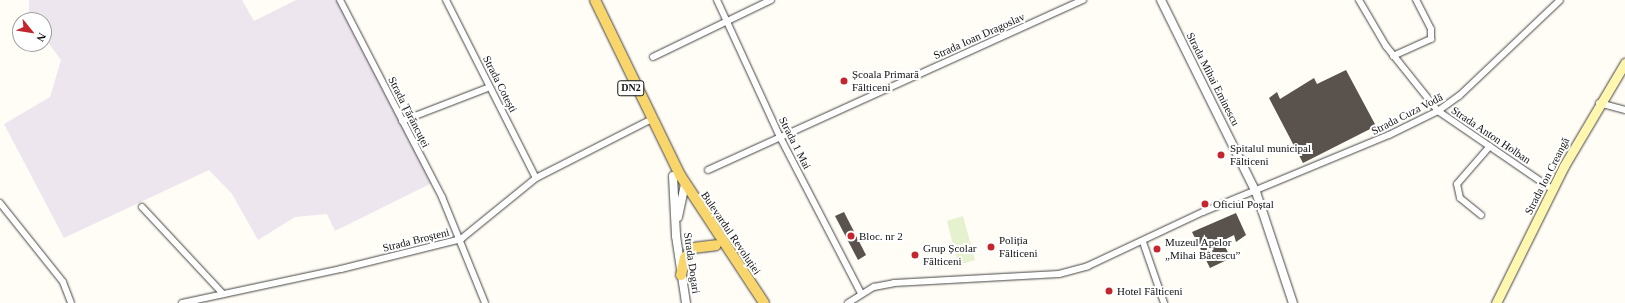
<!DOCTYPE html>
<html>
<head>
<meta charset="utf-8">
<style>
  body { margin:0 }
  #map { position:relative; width:1625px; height:303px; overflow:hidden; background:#fffdf5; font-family:"Times New Roman",serif }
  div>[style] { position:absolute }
  .industrial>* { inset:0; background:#eee6ef }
  .pitch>* { inset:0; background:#e6f2cf }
  .building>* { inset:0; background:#5a524d }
  .roads { filter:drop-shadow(0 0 1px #444) drop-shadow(0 0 1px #444) }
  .minor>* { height:6px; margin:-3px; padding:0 3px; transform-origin:3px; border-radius:3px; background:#fff }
  .tertiary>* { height:8px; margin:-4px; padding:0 4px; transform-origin:4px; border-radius:4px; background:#fff }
  .secondary>* { height:9px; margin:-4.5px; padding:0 4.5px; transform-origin:4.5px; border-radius:4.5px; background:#fff6b0 }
  .primary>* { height:10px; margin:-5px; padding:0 5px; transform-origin:5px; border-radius:5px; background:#f9d66b }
  .dots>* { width:11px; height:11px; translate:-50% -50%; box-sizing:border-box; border:2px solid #fff; border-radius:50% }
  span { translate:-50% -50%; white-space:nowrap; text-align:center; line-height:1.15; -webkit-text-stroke:4px #fff; paint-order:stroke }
  .shield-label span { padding:1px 3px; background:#fff; border:1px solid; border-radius:3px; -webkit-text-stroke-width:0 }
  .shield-label { font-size:10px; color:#111; font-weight:700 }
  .street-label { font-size:11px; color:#111 }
  .poi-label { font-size:11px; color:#111 }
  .left { translate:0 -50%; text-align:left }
  .north { position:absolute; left:12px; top:12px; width:40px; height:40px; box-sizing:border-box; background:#fff; border:1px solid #a0a0a0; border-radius:50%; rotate:120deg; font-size:11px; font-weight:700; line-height:16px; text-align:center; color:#111 }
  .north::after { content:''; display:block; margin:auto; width:14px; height:18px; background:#c4262e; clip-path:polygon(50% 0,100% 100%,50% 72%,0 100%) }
</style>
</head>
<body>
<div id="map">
  <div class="industrial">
    <i style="clip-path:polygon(29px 0,242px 0,254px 21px,296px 0,338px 0,432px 183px,335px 231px,327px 214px,295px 217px,258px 240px,232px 194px,209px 170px,64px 238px,4px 124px,50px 97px,61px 60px,44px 37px,44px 20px,29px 17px)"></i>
  </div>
  <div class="pitch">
    <i style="clip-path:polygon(963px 216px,975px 260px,958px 265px,947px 221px)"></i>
  </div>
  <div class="building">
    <i style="clip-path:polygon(1346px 70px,1376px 126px,1303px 163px,1269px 98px,1277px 92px,1280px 99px,1314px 78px,1317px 84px)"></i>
    <i style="clip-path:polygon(844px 212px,866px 255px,858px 260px,835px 216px)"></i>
    <i style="clip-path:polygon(1236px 213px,1246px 235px,1236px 242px,1234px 235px,1222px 241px,1231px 258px,1210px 268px,1192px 232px)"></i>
  </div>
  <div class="roads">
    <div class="minor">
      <i style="left:340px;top:0;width:222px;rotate:62.6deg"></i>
      <i style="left:442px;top:197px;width:114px;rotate:67.9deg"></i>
      <i style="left:446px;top:0;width:199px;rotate:63.2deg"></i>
      <i style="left:717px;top:0;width:151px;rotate:65.3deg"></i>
      <i style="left:780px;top:137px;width:176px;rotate:62.6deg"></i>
      <i style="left:1359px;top:0;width:53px;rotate:59.6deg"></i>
      <i style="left:1386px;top:46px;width:83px;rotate:51.3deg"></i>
      <i style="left:1438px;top:111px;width:138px;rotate:34.4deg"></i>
      <i style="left:1393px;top:56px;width:42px;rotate:-24.1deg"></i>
      <i style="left:1431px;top:39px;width:10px;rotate:-90deg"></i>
      <i style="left:1431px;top:29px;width:33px;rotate:-117deg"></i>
      <i style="left:653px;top:57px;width:131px;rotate:-25.8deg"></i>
      <i style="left:1599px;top:103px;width:27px;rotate:15deg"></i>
      <i style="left:402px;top:121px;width:94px;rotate:-21.1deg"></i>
      <i style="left:708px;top:170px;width:412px;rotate:-24.4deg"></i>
      <i style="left:0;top:203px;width:101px;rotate:51.4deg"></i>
      <i style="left:63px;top:282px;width:22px;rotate:69deg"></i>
      <i style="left:142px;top:207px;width:119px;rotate:47deg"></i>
      <i style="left:1481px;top:215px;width:27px;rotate:-141deg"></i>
      <i style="left:1460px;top:198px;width:14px;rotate:-102deg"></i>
      <i style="left:1457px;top:184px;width:50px;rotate:-49deg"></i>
      <i style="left:1143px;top:242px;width:65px;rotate:71deg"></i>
      <i style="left:182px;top:303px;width:163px;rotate:-12.1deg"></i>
      <i style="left:341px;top:269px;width:124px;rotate:-14deg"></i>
      <i style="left:461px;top:239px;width:97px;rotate:-39.1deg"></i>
      <i style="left:536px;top:178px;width:132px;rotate:-27deg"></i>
      <i style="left:848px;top:303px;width:31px;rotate:-32deg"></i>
      <i style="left:874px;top:287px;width:20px;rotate:-11deg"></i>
      <i style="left:894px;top:283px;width:165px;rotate:-3.1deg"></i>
      <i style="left:1059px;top:274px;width:30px;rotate:-15deg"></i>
      <i style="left:1088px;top:266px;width:127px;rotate:-25.2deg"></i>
      <i style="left:1203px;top:212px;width:201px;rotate:-22.5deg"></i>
      <i style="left:1389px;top:135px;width:55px;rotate:-26.1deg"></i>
      <i style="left:1438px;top:111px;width:26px;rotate:-36deg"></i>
      <i style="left:1459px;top:96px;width:139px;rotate:-43.5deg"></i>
    </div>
    <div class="tertiary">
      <i style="left:1161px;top:0;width:214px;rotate:63.7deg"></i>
      <i style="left:1256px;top:192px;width:117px;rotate:71.6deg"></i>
      <i style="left:673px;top:176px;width:60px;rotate:87.1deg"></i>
      <i style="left:676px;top:236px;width:68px;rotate:81.5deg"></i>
      <i style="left:678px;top:217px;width:33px;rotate:-78deg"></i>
    </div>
    <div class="secondary">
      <i style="left:1496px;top:303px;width:153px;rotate:-63.6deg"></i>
      <i style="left:1564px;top:166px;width:120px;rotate:-59.4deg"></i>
    </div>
    <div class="primary">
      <i style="left:595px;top:0;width:195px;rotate:64.1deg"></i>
      <i style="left:680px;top:175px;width:153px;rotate:56.7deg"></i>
      <i style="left:681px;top:275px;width:17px;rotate:-77deg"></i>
      <i style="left:685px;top:258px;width:13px;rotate:-51deg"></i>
      <i style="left:693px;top:248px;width:23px;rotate:-7deg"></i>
    </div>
  </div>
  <div class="dots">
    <i style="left:844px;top:81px;background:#c4262e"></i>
    <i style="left:1221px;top:155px;background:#c4262e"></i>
    <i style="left:1205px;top:204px;background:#c4262e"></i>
    <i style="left:851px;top:236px;background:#c4262e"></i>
    <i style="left:991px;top:247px;background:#c4262e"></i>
    <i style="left:1157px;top:249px;background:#c4262e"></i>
    <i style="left:915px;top:255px;background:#c4262e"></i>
    <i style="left:1109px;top:291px;background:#c4262e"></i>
  </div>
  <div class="shield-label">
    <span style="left:631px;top:88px">DN2</span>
  </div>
  <div class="street-label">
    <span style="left:979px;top:36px;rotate:-24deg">Strada Ioan Dragoslav</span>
    <span style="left:1213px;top:79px;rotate:63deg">Strada Mihai Eminescu</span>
    <span style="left:500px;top:84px;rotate:63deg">Strada Cotești</span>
    <span style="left:409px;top:112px;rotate:63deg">Strada Țărăncuței</span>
    <span style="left:1407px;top:114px;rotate:-27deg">Strada Cuza Vodă</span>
    <span style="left:1491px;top:135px;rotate:34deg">Strada Anton Holban</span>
    <span style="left:795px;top:143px;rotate:63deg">Strada 1 Mai</span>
    <span style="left:1547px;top:176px;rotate:-63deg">Strada Ion Creangă</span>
    <span style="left:731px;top:233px;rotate:56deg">Bulevardul Revoluției</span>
    <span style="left:416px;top:240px;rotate:-14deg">Strada Broșteni</span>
    <span style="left:692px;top:263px;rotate:82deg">Strada Dogari</span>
  </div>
  <div class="poi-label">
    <span class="left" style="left:852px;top:81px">Școala Primară<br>Fălticeni</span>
    <span class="left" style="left:1230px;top:155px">Spitalul municipal<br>Fălticeni</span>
    <span class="left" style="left:1213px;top:204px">Oficiul Poștal</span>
    <span class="left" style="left:859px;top:236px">Bloc. nr 2</span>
    <span class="left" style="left:999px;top:247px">Poliția<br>Fălticeni</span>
    <span class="left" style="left:1165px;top:249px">Muzeul Apelor<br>„Mihai Băcescu”</span>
    <span class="left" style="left:923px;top:255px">Grup Școlar<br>Fălticeni</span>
    <span class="left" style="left:1117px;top:291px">Hotel Fălticeni</span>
  </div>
  <div class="north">N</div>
</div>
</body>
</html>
